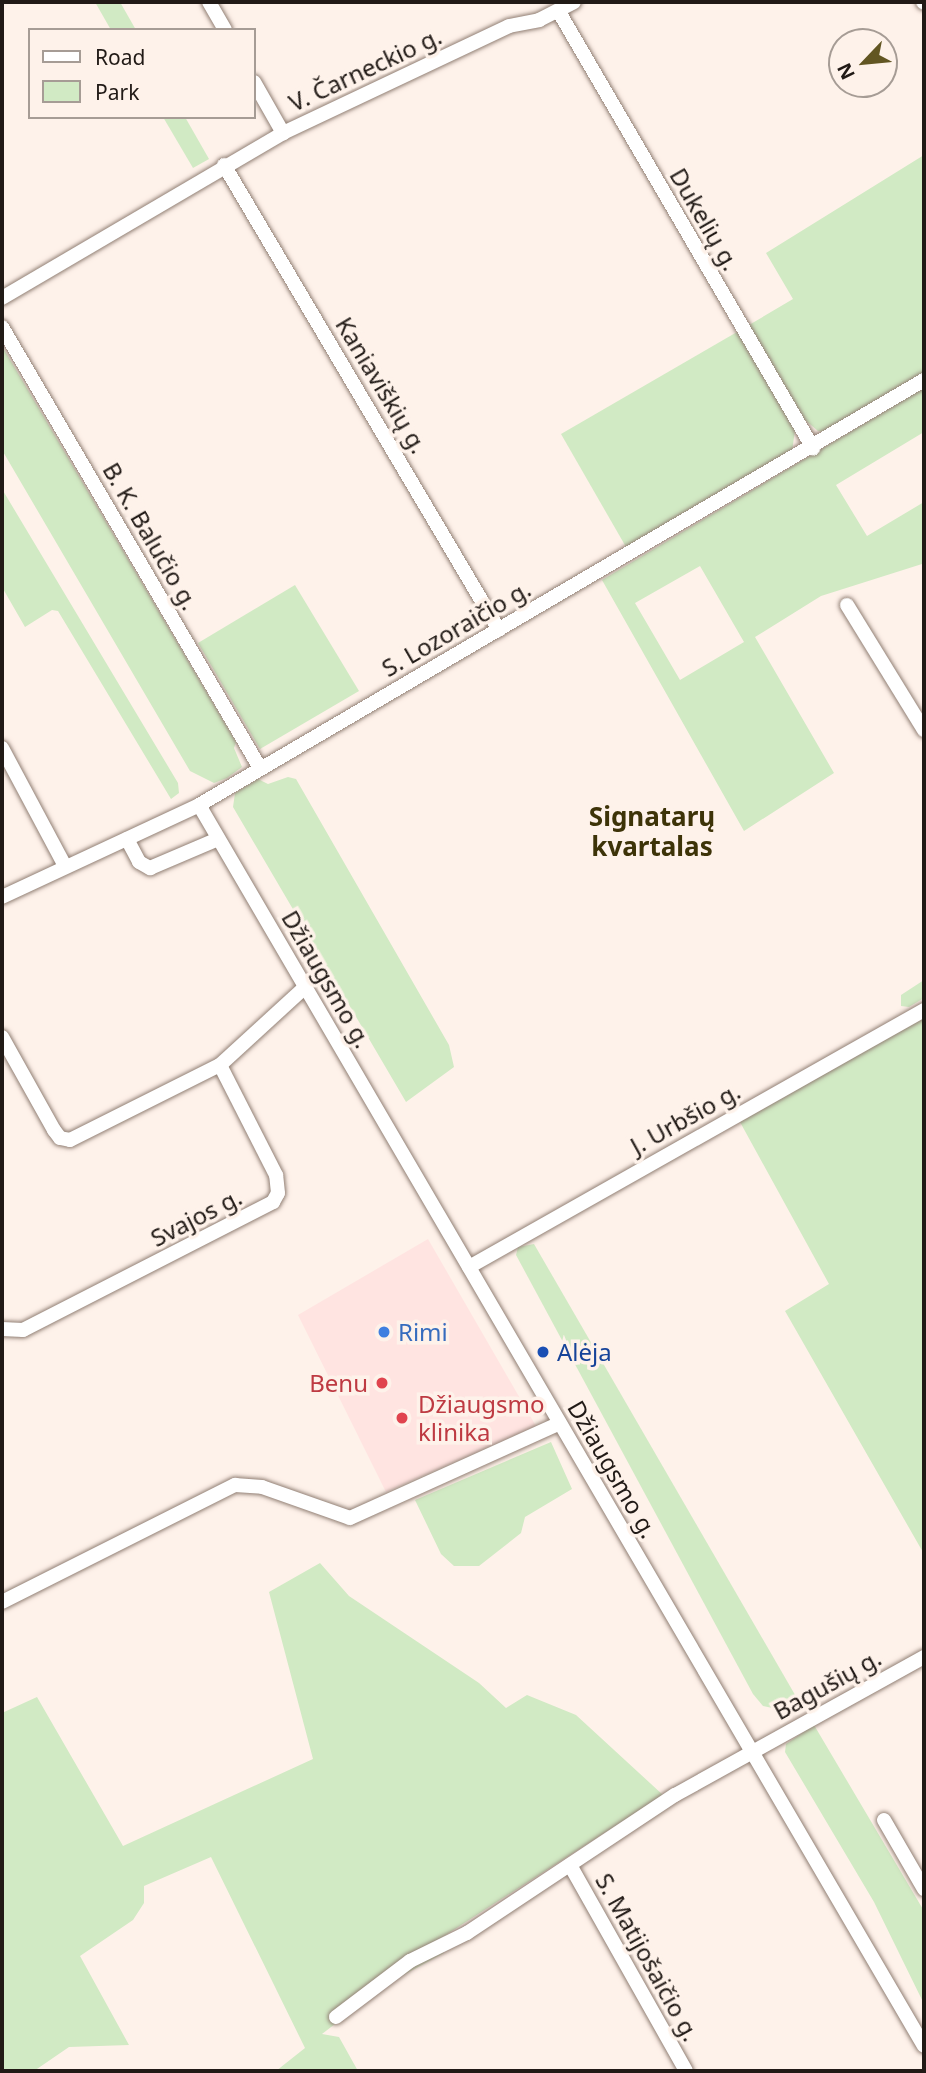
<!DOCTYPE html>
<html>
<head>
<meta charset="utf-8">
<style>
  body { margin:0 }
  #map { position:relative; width:926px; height:2073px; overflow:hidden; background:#fef2ea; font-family:"Noto Sans",sans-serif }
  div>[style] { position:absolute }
  .commercial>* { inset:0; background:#ffe4e1 }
  .green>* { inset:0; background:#d1eac4 }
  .roads { filter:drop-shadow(0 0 2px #917f74) drop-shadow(0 0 2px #917f74) }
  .minor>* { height:14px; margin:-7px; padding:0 7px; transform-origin:7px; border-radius:7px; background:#fff }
  .dots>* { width:19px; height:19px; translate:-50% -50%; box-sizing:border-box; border:4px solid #fef2ea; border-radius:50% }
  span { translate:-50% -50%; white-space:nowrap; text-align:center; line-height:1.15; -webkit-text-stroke:7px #fef2ea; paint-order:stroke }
  .street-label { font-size:24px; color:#211a16 }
  .shop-label { font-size:24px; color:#366cbe }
  .left { translate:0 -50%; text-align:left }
  .transit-label { font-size:24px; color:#164399 }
  .health-label { font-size:24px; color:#be3a42 }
  .right { translate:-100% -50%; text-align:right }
  .neighbourhood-label { font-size:26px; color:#3d3308; font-weight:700 }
  .frame { position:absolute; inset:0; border:4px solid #211a16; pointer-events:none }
  .legend { position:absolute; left:28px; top:28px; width:228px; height:91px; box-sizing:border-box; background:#fef2ea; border:2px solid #a69c95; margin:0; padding:9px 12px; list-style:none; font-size:21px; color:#211a16 }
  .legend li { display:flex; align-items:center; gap:14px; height:35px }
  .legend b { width:35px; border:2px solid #a69c95 }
  .north { position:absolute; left:828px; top:28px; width:70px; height:70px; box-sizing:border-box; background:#fef2ea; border:2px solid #a69c95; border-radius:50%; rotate:244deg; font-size:19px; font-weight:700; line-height:28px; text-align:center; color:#211a16 }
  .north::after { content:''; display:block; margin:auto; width:24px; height:32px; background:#625622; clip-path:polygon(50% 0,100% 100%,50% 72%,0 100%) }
</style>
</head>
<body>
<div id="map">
  <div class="commercial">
    <i style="clip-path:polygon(428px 1239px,536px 1426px,386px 1492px,298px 1315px)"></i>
  </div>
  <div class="green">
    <i style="clip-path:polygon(95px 2px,120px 2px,136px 30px,111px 30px)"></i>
    <i style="clip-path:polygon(163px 117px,185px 117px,209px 159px,193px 168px)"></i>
    <i style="clip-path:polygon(924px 155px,924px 373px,826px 432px,818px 431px,804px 419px,749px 325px,793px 299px,766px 253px)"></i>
    <i style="clip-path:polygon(737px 332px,795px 430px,792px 452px,626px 547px,561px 434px)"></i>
    <i style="clip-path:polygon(2px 346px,236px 742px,234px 748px,242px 767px,227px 778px,214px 783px,190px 771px,2px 450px)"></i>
    <i style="clip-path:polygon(evenodd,924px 388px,924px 432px,836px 485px,867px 536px,924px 502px,924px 567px,922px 564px,821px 596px,755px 637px,834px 773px,744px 831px,602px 580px,924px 388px,700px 566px,744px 642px,680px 680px,635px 603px,700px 566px)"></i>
    <i style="clip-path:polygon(2px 489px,178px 783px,179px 793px,171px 799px,58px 611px,52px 610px,25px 627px,2px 587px)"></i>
    <i style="clip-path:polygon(295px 585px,359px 691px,260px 749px,198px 643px)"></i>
    <i style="clip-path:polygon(288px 777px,296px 779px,449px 1045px,454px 1067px,406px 1102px,233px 807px,235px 793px,258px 779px,268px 784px)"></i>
    <i style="clip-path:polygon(924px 980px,924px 998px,909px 1007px,901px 1006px,901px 995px)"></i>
    <i style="clip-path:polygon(924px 1018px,924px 1554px,785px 1311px,829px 1284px,740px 1122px)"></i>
    <i style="clip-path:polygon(534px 1244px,798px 1700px,782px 1710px,763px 1706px,753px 1694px,516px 1255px,518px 1247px)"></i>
    <i style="clip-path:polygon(551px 1442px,572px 1489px,525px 1517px,521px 1533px,479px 1566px,454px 1566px,441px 1554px,415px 1500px)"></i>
    <i style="clip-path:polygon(320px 1563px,349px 1596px,479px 1683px,506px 1708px,527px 1695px,576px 1715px,663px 1795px,438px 1940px,444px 1953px,387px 1984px,322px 2034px,339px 2037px,358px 2071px,276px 2071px,305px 2048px,211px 1857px,144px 1886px,144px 1903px,133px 1920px,80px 1956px,129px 2045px,69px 2047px,34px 2071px,2px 2071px,2px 1713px,37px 1697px,123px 1846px,313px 1759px,269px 1592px)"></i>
    <i style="clip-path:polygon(814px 1725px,924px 1911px,924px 2004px,874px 1902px,785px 1752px,786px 1744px)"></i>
  </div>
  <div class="roads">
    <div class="minor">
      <i style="left:209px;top:2px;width:32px;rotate:60deg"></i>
      <i style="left:923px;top:2px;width:1px;rotate:45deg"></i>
      <i style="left:559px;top:12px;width:505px;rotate:59.78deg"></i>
      <i style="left:254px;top:82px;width:59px;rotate:60.4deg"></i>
      <i style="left:224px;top:165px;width:540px;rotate:59.4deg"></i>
      <i style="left:2px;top:298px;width:326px;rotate:-30.4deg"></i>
      <i style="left:283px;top:133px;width:250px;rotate:-25.3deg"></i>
      <i style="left:509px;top:26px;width:31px;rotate:-11deg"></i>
      <i style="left:539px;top:20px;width:39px;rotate:-27deg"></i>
      <i style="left:2px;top:327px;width:511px;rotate:59.67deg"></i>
      <i style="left:847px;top:605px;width:147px;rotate:58.4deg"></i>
      <i style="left:2px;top:748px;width:134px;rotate:61.9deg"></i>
      <i style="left:199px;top:805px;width:1437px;rotate:59.71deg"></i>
      <i style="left:127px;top:839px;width:26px;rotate:62deg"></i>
      <i style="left:139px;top:862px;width:13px;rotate:29deg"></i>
      <i style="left:150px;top:868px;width:74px;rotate:-23.1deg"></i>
      <i style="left:2px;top:897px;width:217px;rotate:-25deg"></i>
      <i style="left:199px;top:805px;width:840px;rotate:-30.38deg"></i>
      <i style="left:2px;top:1037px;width:107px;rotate:60.8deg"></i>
      <i style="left:54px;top:1130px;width:10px;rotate:53deg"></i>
      <i style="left:60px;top:1138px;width:10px;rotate:11deg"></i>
      <i style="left:70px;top:1140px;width:168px;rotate:-26.6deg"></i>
      <i style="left:220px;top:1065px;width:115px;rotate:-42.5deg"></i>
      <i style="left:469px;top:1267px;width:523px;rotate:-29.46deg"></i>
      <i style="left:2px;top:1329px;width:21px;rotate:3deg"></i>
      <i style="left:23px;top:1330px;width:281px;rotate:-27.1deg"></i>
      <i style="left:273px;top:1202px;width:10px;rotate:-61deg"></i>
      <i style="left:278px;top:1193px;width:18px;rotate:-96deg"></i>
      <i style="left:276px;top:1175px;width:123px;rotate:-117deg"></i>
      <i style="left:2px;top:1602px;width:261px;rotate:-26.7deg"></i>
      <i style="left:235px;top:1485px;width:27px;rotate:4deg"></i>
      <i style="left:262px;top:1487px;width:93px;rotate:19.4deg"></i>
      <i style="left:350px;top:1518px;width:230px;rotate:-24.3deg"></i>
      <i style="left:884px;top:1820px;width:80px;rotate:59.9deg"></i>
      <i style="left:570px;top:1865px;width:236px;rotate:60.6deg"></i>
      <i style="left:336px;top:2017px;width:93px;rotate:-37.1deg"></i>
      <i style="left:410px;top:1961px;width:64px;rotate:-26.2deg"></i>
      <i style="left:467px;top:1933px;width:250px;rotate:-33.6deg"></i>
      <i style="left:675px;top:1795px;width:285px;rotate:-29deg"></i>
    </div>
  </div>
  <div class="dots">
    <i style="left:384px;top:1332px;background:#3f7fe0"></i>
    <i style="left:543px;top:1352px;background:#1a4fb4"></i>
    <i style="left:382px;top:1383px;background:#e0444e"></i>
    <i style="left:402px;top:1418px;background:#e0444e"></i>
  </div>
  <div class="street-label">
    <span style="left:365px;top:69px;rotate:-25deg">V. Čarneckio g.</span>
    <span style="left:705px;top:219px;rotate:60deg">Dukelių g.</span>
    <span style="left:382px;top:385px;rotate:59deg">Kaniaviškių g.</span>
    <span style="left:151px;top:536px;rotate:60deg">B. K. Balučio g.</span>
    <span style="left:456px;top:628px;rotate:-30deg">S. Lozoraičio g.</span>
    <span style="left:327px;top:979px;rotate:60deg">Džiaugsmo g.</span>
    <span style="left:685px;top:1118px;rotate:-29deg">J. Urbšio g.</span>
    <span style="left:196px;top:1217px;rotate:-27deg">Svajos g.</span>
    <span style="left:613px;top:1469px;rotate:60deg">Džiaugsmo g.</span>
    <span style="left:827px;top:1684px;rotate:-29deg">Bagušių g.</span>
    <span style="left:648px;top:1957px;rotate:61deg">S. Matijošaičio g.</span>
  </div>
  <div class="shop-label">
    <span class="left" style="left:398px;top:1332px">Rimi</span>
  </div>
  <div class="transit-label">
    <span class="left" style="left:557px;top:1352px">Alėja</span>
  </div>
  <div class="health-label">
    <span class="right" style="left:368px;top:1383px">Benu</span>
    <span class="left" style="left:418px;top:1418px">Džiaugsmo<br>klinika</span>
  </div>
  <div class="neighbourhood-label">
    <span style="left:652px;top:832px">Signatarų<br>kvartalas</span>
  </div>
  <div class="frame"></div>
  <ul class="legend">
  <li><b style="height:9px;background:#fff"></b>Road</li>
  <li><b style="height:19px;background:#d1eac4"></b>Park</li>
  </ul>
  <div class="north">N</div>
</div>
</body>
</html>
